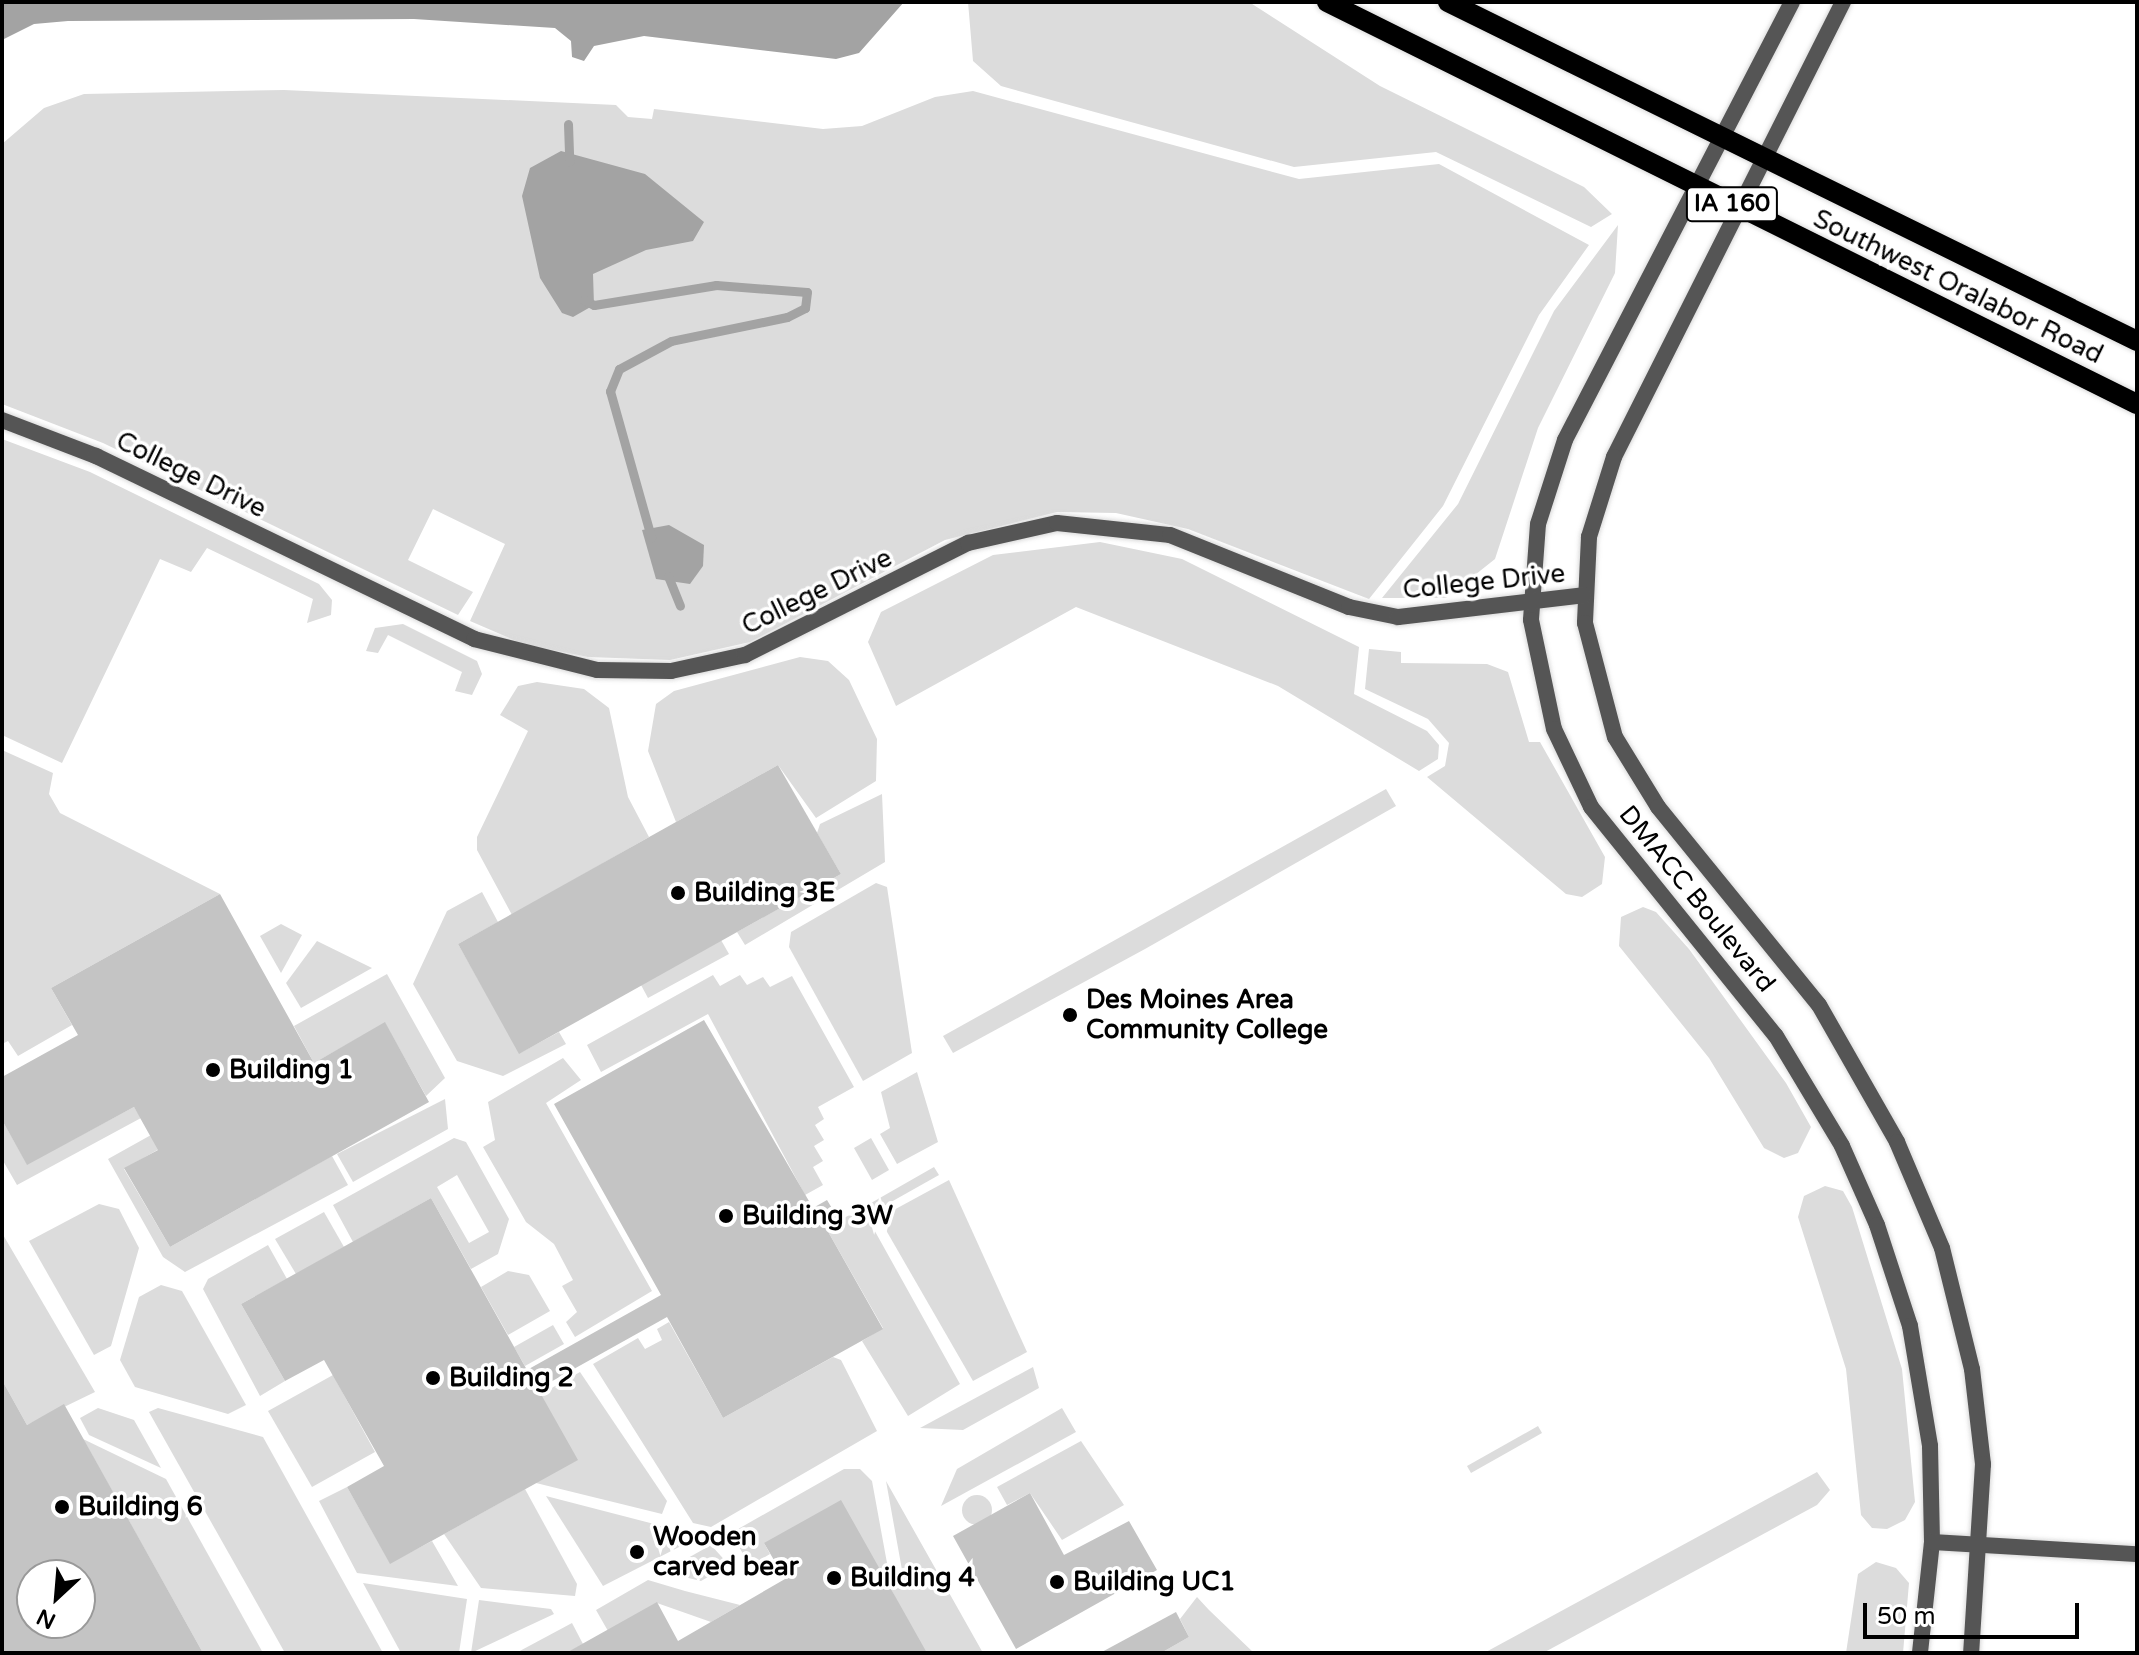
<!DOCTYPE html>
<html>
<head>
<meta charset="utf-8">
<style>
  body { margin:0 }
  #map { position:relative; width:2139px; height:1655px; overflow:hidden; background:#fff; font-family:"Varela Round",sans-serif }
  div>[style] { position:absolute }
  .green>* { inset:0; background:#dcdcdc }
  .round { border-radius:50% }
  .water>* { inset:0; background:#a3a3a3 }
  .stream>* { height:9px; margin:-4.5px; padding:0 4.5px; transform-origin:4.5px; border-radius:4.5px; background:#a3a3a3 }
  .building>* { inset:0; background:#c4c4c4 }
  .roads { filter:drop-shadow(0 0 2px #dbdbdb) drop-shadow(0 0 2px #dbdbdb) }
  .minor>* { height:16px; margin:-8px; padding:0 8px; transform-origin:8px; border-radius:8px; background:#555 }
  .primary>* { height:20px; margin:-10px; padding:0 10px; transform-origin:10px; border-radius:10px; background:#000 }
  .dots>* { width:22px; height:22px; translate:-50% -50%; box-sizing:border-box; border:4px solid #fff; border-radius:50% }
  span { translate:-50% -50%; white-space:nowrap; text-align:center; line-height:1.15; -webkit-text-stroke:7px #fff; paint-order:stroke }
  .shield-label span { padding:2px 6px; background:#fff; border:2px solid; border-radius:6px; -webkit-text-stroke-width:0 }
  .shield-label { font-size:24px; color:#000; font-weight:700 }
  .street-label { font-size:26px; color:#000 }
  .poi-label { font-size:26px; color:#000; font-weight:700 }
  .left { translate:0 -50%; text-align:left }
  .frame { position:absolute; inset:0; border:4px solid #000; pointer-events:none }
  .north { position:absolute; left:16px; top:1559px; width:80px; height:80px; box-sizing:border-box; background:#fff; border:2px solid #999; border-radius:50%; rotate:206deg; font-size:22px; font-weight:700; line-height:32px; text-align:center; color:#000 }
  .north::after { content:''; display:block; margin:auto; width:28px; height:36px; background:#000; clip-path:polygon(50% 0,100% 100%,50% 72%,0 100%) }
  .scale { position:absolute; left:1863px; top:1603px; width:216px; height:36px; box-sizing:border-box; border:4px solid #000; border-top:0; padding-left:10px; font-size:24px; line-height:28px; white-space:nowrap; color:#000; -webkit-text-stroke:6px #fff; paint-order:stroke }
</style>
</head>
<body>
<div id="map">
  <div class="green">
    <i style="clip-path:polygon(968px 2px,1249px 2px,1380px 86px,1584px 187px,1612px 214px,1591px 227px,1436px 152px,1294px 167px,1001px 86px,973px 61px)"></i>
    <i style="clip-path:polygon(284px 90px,616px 105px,628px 117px,652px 119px,654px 109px,823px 129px,862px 126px,935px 97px,973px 91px,1299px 179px,1439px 164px,1589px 245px,1539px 315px,1443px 506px,1369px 599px,1188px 529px,1116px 513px,1057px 512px,945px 540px,750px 642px,670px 660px,588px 657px,523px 644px,470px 621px,505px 544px,433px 509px,408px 560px,473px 592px,458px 615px,103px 443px,2px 404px,2px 144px,44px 108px,84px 94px)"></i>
    <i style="clip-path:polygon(1618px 225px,1615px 273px,1538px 428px,1495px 559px,1446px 598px,1382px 598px,1458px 504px,1554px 311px)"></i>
    <i style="clip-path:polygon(2px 439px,90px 472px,319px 584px,332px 600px,331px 615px,307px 623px,313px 599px,207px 548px,191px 572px,160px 559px,62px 763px,2px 735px)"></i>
    <i style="clip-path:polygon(1100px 542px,1182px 559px,1359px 647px,1354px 694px,1427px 731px,1439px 745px,1438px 759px,1419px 771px,1278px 686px,1076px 607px,896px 706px,868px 642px,881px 612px,993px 555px)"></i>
    <i style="clip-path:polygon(403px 624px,477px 661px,482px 674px,472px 695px,455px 691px,462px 672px,388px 635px,378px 653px,366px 651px,375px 628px)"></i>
    <i style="clip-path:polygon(1369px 649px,1401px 652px,1401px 663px,1487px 664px,1508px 672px,1529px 742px,1540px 742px,1605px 857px,1602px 884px,1582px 897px,1566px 894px,1427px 777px,1445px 766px,1449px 743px,1428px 719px,1365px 689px)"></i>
    <i style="clip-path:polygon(800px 657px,828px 661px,849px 680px,877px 739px,876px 781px,816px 818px,778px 765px,676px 822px,648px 751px,656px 704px,674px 691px)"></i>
    <i style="clip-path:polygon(537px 682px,584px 689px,609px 708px,628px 797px,649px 837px,512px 915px,477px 850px,477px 837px,528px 731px,500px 715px,518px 686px)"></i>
    <i style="clip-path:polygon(2px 750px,53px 773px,49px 794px,60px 813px,220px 894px,51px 988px,72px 1025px,18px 1056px,8px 1041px,2px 1044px)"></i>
    <i style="clip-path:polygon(1386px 789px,1396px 806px,1145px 949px,953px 1053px,943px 1036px)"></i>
    <i style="clip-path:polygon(882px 794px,885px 862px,745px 945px,737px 932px,841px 874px,817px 833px,820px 824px)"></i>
    <i style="clip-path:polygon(876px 883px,887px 887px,912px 1053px,863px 1081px,789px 947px,791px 932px)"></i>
    <i style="clip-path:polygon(482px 892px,498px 922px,458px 944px,520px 1053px,559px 1032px,566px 1044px,503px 1076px,457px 1061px,413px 984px,447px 911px)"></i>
    <i style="clip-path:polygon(1643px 907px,1656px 912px,1689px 949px,1786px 1083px,1811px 1127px,1798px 1153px,1784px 1158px,1764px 1148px,1709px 1058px,1619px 946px,1621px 917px)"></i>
    <i style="clip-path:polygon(281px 924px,302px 935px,281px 973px,260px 936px)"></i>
    <i style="clip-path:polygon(721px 940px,729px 954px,648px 998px,641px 985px)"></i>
    <i style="clip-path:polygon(317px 941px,372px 968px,301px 1008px,286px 983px)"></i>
    <i style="clip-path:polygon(387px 974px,445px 1078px,426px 1096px,385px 1023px,314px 1063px,294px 1026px)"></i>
    <i style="clip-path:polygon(713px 975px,720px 986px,740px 975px,747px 985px,763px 977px,770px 987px,792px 976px,854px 1087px,818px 1107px,824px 1119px,815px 1125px,824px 1140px,814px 1146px,823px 1161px,813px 1167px,823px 1185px,805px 1195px,708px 1014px,601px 1072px,587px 1045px)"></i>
    <i style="clip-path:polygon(563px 1058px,581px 1080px,546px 1103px,652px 1291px,575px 1337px,566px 1322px,577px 1312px,562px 1286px,573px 1280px,554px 1244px,526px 1222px,483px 1147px,495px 1140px,488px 1102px)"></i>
    <i style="clip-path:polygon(917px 1072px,938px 1142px,897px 1164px,880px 1134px,890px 1128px,881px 1092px)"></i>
    <i style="clip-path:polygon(445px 1099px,448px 1129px,353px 1182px,337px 1154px)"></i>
    <i style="clip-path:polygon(134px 1107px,141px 1118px,17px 1185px,2px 1159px,2px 1120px,27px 1164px)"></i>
    <i style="clip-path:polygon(151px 1135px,159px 1149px,124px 1169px,170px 1247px,332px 1156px,348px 1185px,185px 1272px,163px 1257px,108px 1159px)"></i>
    <i style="clip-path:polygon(evenodd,454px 1138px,466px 1142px,509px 1219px,498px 1254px,471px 1269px,431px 1198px,353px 1242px,333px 1205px,454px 1138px,457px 1175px,489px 1232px,469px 1243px,437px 1187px,457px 1175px)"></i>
    <i style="clip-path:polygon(871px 1138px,889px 1170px,872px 1180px,854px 1148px)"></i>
    <i style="clip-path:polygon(934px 1167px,939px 1175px,875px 1211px,871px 1203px)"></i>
    <i style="clip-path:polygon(949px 1180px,1027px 1352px,973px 1381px,879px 1218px)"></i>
    <i style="clip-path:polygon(1825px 1186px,1843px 1191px,1852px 1207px,1902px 1369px,1915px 1502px,1905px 1520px,1887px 1529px,1872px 1528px,1861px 1515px,1846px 1369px,1798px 1217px,1804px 1196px)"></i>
    <i style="clip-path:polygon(99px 1204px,119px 1209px,139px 1248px,111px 1346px,94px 1355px,29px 1241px)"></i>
    <i style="clip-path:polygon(862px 1208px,960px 1384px,908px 1416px,862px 1341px,883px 1328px,826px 1228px)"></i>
    <i style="clip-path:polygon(324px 1212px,344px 1247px,296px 1274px,275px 1239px)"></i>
    <i style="clip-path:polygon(2px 1233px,95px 1392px,27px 1425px,2px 1380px)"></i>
    <i style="clip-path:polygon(268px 1245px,287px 1279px,241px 1304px,285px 1381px,260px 1396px,203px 1289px,208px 1279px)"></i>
    <i style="clip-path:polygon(508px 1271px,529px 1275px,550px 1311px,508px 1335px,481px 1287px)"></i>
    <i style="clip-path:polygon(161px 1285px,182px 1291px,246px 1405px,228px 1414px,135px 1387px,120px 1360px,139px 1297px)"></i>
    <i style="clip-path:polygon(669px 1322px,723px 1418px,833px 1357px,841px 1360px,877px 1431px,711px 1527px,693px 1523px,593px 1364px,638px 1338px,645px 1349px,662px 1340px,657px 1329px)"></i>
    <i style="clip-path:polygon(553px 1325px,564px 1344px,525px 1366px,514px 1347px)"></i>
    <i style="clip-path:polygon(1033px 1367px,1039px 1388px,963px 1430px,920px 1428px)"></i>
    <i style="clip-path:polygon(580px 1372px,667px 1501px,662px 1514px,536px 1483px,541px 1394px)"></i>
    <i style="clip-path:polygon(333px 1375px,375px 1452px,312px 1487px,268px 1411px)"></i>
    <i style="clip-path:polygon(98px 1408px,134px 1420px,161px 1468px,89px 1435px,80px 1418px)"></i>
    <i style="clip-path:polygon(158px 1408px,263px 1437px,383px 1653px,285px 1653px,149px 1412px)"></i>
    <i style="clip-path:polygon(1062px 1408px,1076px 1432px,941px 1506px,957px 1469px)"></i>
    <i style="clip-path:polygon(1538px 1426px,1542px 1433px,1471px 1473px,1467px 1466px)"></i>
    <i style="clip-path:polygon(83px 1439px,166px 1479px,263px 1653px,203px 1653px)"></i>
    <i style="clip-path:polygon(1081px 1441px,1124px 1505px,1062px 1540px,1030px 1493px,1007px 1505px,997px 1487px)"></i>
    <i style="clip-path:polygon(844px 1469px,860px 1469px,872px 1481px,889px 1574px,764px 1543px,770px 1554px,750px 1566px,731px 1533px)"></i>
    <i style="clip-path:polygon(1817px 1472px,1830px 1490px,1817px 1505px,1543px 1653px,1484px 1653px)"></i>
    <i style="clip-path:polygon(886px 1481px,983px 1653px,922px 1653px,891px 1589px,904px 1581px)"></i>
    <i style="clip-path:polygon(347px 1487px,390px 1563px,432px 1541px,458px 1586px,357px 1573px,319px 1501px)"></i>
    <i style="clip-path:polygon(525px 1489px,577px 1584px,575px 1596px,481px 1588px,444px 1534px)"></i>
    <i class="round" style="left:962px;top:1495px;width:30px;height:30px"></i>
    <i style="clip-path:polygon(546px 1496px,658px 1525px,679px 1534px,683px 1545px,603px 1586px)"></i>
    <i style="clip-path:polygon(711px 1545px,729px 1565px,701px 1581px,663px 1572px)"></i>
    <i style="clip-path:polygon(1876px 1562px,1896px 1568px,1909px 1583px,1903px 1653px,1846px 1653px,1858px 1574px)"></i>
    <i style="clip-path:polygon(648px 1580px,685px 1591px,740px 1605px,711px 1622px,657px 1603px,608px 1631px,596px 1610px)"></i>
    <i style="clip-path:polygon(363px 1583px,467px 1599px,459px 1653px,400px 1651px)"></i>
    <i style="clip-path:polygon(1197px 1597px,1209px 1610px,1254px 1653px,1161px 1653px,1189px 1637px,1180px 1619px)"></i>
    <i style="clip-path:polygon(479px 1600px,551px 1609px,554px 1614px,471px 1653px)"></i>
    <i style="clip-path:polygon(572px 1623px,583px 1644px,567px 1653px,516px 1653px)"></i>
  </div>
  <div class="water">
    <i style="clip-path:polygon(2px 2px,904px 2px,859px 53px,836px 59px,644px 36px,594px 46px,584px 61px,572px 57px,571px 41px,555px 28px,414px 19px,68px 21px,34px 24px,2px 40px)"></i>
    <i style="clip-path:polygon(561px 151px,645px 174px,704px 222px,693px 241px,646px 250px,593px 274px,594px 305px,573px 317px,562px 313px,540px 278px,522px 196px,530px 168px)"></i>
    <i style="clip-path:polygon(669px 525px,704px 545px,703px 566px,690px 584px,656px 579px,642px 530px)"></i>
  </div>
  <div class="stream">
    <i style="left:568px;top:124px;width:38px;rotate:88deg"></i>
    <i style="left:584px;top:300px;width:11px;rotate:27deg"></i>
    <i style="left:594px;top:305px;width:124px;rotate:-9.3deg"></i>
    <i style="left:716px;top:285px;width:91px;rotate:4.4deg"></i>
    <i style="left:807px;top:292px;width:16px;rotate:97deg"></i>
    <i style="left:805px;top:308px;width:20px;rotate:153deg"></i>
    <i style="left:787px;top:317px;width:118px;rotate:168.3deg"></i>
    <i style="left:671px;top:341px;width:59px;rotate:151.7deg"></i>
    <i style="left:619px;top:369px;width:24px;rotate:112deg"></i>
    <i style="left:610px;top:391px;width:152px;rotate:74.3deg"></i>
    <i style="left:668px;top:576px;width:32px;rotate:68deg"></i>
  </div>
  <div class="building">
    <i style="clip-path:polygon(778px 765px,841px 874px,519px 1054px,458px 944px)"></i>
    <i style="clip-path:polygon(220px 894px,314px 1063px,385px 1022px,429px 1102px,170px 1247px,124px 1168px,158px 1150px,134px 1107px,27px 1165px,2px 1120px,2px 1077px,78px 1035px,51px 988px)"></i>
    <i style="clip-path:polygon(704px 1020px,813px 1208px,827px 1200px,839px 1220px,826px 1228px,883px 1329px,723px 1418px,667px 1317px,538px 1389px,578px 1460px,390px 1564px,347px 1487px,384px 1466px,324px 1360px,285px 1381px,241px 1304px,431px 1198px,527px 1370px,661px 1295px,554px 1104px)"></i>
    <i style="clip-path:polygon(evenodd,2px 1380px,27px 1425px,64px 1404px,203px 1653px,2px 1653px,2px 1380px,32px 1575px,80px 1575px,80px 1623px,32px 1623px,32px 1575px)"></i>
    <i style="clip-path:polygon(1030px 1493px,1064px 1555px,1129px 1521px,1157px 1570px,1016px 1649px,953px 1536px)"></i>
    <i style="clip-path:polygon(841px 1500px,927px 1653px,566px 1653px,657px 1602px,678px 1641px,785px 1579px,764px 1543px)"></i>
    <i style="clip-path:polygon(1176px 1612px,1189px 1637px,1161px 1653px,1100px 1653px)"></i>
  </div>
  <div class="roads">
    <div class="minor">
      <i style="left:1792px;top:2px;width:493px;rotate:117.4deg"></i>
      <i style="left:1565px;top:440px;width:88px;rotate:107.8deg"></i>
      <i style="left:1538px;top:524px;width:96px;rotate:94.2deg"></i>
      <i style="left:1531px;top:620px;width:111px;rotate:78.1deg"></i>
      <i style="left:1554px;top:729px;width:86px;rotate:64.6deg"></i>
      <i style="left:1591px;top:807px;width:294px;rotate:51.1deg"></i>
      <i style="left:1776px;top:1036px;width:128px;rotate:59deg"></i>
      <i style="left:1842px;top:1146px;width:86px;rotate:66.1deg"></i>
      <i style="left:1877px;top:1225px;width:106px;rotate:71.9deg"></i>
      <i style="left:1910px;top:1326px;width:122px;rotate:80.5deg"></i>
      <i style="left:1930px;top:1446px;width:96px;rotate:88.8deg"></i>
      <i style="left:1932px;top:1542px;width:112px;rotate:96.2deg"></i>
      <i style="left:1843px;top:2px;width:509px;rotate:116.72deg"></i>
      <i style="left:1614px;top:457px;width:84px;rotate:107.4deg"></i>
      <i style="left:1589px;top:537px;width:86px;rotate:92.7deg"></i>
      <i style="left:1585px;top:623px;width:118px;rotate:75.3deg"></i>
      <i style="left:1615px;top:737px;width:82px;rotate:58.4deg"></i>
      <i style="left:1658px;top:807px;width:255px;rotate:50.9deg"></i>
      <i style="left:1819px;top:1005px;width:158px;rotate:60.3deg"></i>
      <i style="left:1897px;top:1142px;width:115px;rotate:67deg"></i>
      <i style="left:1942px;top:1248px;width:125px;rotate:76.1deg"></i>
      <i style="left:1972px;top:1369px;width:96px;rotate:83.4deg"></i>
      <i style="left:1983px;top:1464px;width:189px;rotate:93.6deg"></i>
      <i style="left:2px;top:420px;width:101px;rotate:21deg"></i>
      <i style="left:96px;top:456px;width:420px;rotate:25.8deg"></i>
      <i style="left:474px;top:639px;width:127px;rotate:14.1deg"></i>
      <i style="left:597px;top:670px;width:74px;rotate:0.8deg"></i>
      <i style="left:671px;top:671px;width:76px;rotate:-12.2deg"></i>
      <i style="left:745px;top:655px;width:250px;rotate:-26.7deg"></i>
      <i style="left:968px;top:543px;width:91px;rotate:-12.7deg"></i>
      <i style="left:1057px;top:523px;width:114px;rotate:6.1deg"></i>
      <i style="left:1170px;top:535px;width:193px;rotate:21.9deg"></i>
      <i style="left:1349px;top:607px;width:50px;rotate:11.5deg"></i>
      <i style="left:1398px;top:617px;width:187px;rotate:-6.7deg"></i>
      <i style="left:1932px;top:1542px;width:205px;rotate:3.4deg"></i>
    </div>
    <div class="primary">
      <i style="left:1327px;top:2px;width:904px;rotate:26.4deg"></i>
      <i style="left:1448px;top:2px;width:768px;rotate:26.2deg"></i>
    </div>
  </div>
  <div class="dots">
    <i style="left:678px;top:893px;background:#000"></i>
    <i style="left:1070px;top:1015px;background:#000"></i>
    <i style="left:213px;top:1070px;background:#000"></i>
    <i style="left:726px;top:1216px;background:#000"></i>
    <i style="left:433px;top:1378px;background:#000"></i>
    <i style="left:62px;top:1507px;background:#000"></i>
    <i style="left:637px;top:1552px;background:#000"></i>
    <i style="left:834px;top:1578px;background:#000"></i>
    <i style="left:1057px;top:1582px;background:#000"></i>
  </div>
  <div class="shield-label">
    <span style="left:1732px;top:204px">IA 160</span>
  </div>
  <div class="street-label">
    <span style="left:1958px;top:287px;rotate:26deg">Southwest Oralabor Road</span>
    <span style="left:191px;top:475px;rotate:26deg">College Drive</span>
    <span style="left:1484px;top:582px;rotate:-6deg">College Drive</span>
    <span style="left:817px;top:592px;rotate:-26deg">College Drive</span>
    <span style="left:1697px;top:899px;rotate:51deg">DMACC Boulevard</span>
  </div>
  <div class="poi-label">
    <span class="left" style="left:694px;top:893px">Building 3E</span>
    <span class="left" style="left:1086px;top:1015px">Des Moines Area<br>Community College</span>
    <span class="left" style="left:229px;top:1070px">Building 1</span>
    <span class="left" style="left:742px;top:1216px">Building 3W</span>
    <span class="left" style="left:449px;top:1378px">Building 2</span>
    <span class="left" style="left:78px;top:1507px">Building 6</span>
    <span class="left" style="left:653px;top:1552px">Wooden<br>carved bear</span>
    <span class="left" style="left:850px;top:1578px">Building 4</span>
    <span class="left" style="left:1073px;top:1582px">Building UC1</span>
  </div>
  <div class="frame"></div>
  <div class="north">N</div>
  <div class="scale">50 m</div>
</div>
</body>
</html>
